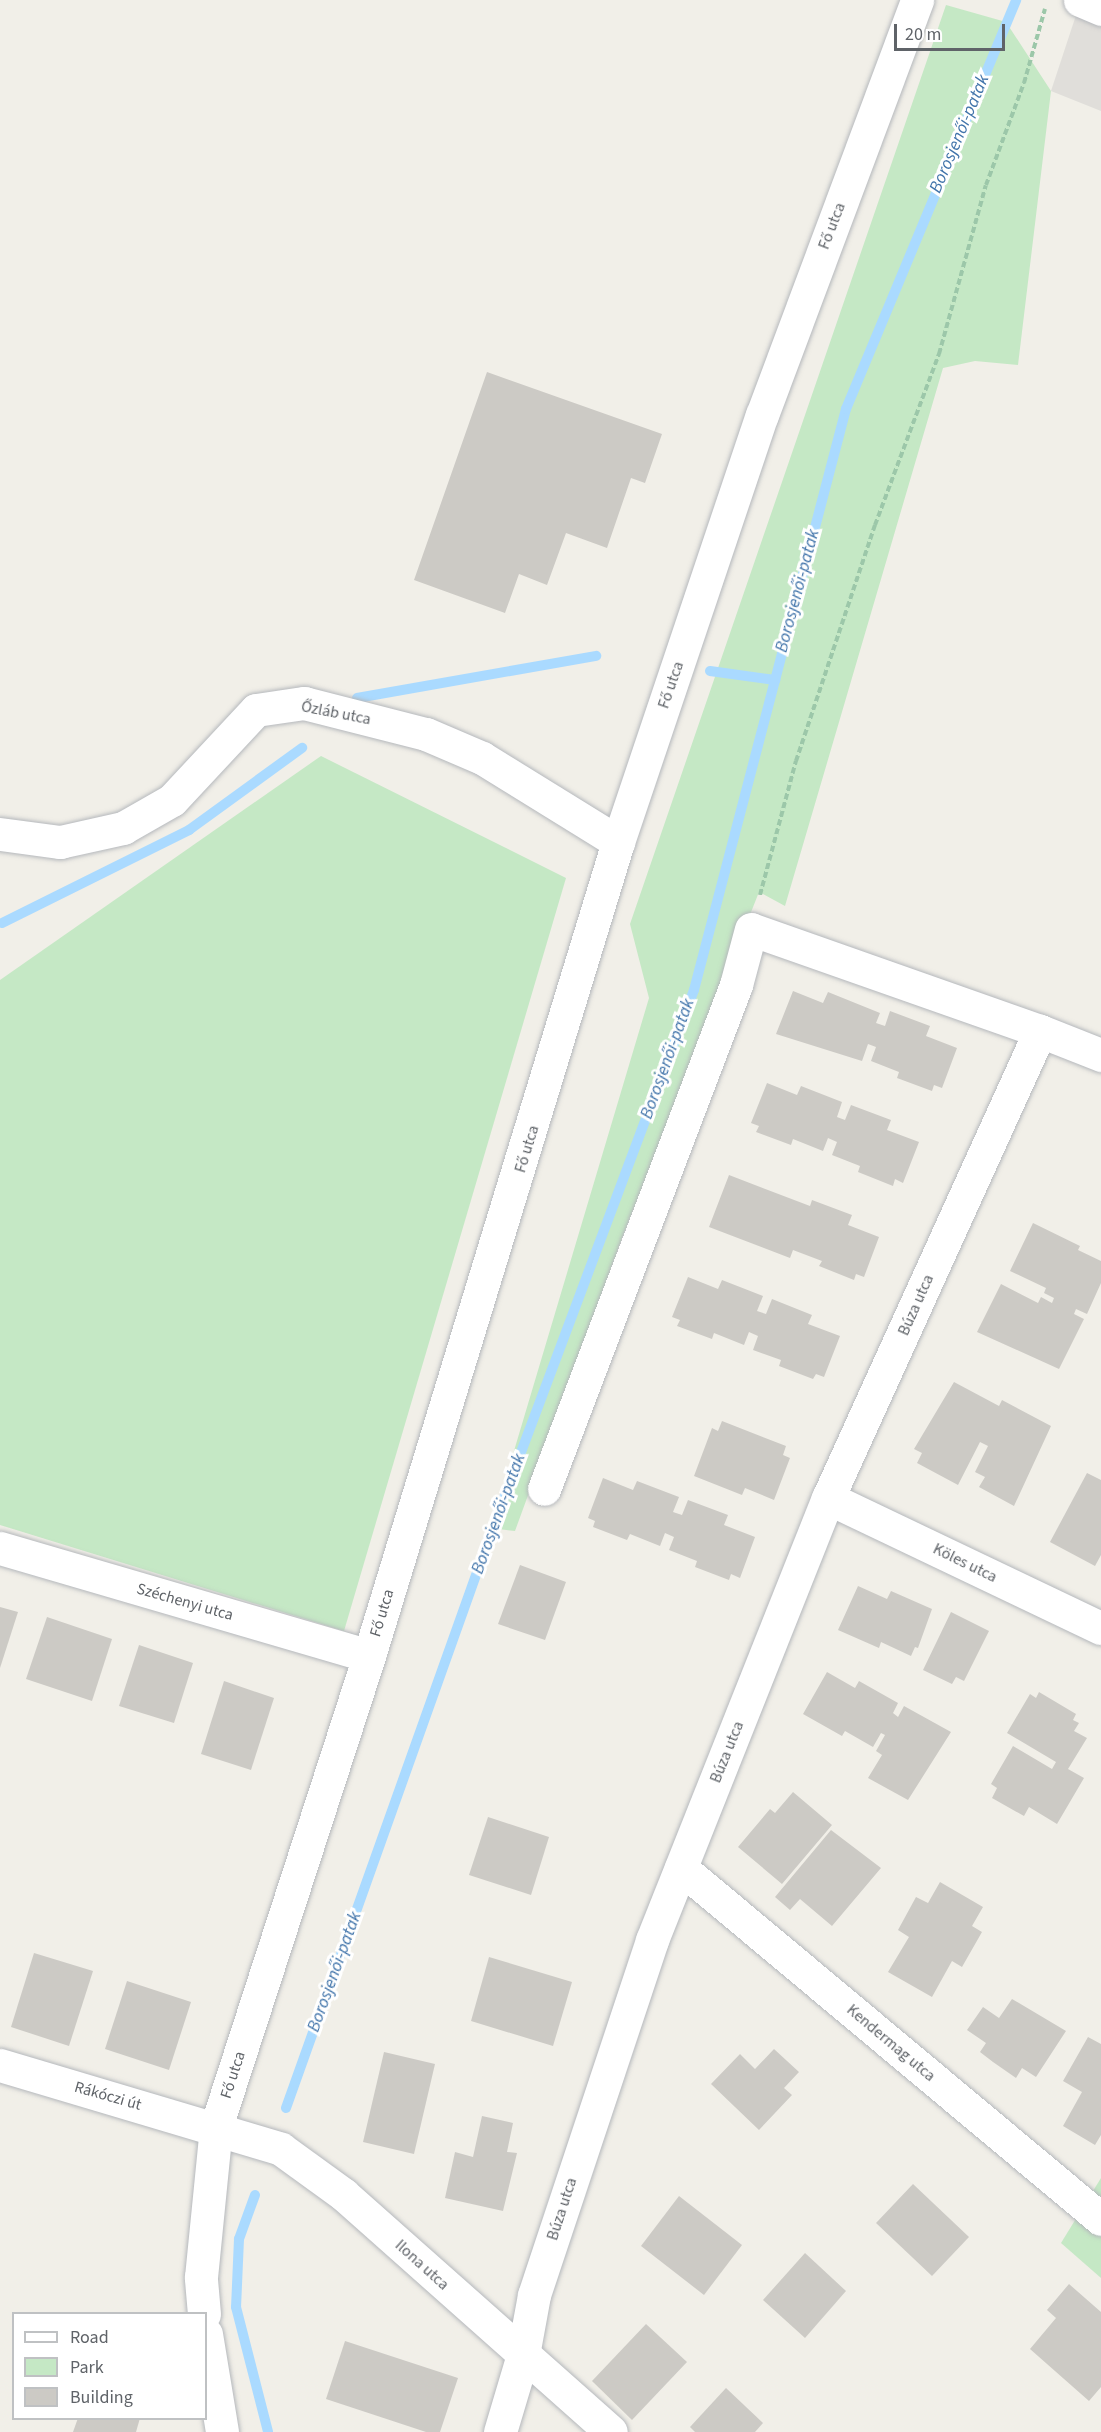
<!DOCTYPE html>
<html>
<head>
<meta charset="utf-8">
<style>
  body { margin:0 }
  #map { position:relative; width:1101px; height:2432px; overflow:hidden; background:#f1efe8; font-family:"Source Sans 3",sans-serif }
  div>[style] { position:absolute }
  .industrial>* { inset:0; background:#e0deda }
  .green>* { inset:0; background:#c5e8c5 }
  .stream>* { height:10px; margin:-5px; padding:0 5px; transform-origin:5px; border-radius:5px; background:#aadaff }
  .building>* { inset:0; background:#cccac5 }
  .path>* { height:4px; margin-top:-2px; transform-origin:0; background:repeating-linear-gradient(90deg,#9cc7a9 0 6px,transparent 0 9px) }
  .roads { filter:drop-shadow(0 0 2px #b5b8bc) drop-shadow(0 0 2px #b5b8bc) }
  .minor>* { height:33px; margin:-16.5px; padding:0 16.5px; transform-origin:16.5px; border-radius:16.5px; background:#fff }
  span { translate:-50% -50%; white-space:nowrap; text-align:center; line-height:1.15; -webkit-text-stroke:6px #fff; paint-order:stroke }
  .street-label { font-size:16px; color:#5f6368 }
  .water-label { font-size:18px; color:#4174aa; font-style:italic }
  .legend { position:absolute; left:12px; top:2312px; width:195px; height:108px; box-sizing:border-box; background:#fff; border:2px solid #bfc1c3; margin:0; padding:8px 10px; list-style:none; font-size:18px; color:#5f6368 }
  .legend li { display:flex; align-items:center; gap:12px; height:30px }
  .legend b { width:30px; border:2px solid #bfc1c3 }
  .scale { position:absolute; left:894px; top:24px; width:111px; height:27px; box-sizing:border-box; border:3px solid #5f6368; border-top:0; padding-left:8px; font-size:18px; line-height:21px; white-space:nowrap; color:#5f6368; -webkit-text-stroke:4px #fff; paint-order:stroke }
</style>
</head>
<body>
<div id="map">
  <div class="industrial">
    <i style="clip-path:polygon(1081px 0,1101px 0,1101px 111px,1051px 91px)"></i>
  </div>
  <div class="green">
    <i style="clip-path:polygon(946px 5px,1006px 22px,1051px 91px,1018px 365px,975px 361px,943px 368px,785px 906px,759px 892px,622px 1238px,515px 1531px,491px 1528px,649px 998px,630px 924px)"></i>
    <i style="clip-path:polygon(321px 756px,566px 878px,344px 1631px,0 1525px,0 980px)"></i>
    <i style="clip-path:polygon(1101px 2178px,1101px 2278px,1061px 2243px)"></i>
  </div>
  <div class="stream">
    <i style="left:710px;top:671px;width:66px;rotate:7.9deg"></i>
    <i style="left:357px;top:698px;width:243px;rotate:-10deg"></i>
    <i style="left:2px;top:923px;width:209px;rotate:-26.4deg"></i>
    <i style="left:189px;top:830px;width:140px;rotate:-36deg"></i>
    <i style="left:286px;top:2108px;width:625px;rotate:-70.38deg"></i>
    <i style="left:496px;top:1519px;width:565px;rotate:-69.48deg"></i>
    <i style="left:694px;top:990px;width:601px;rotate:-75.34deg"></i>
    <i style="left:846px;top:409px;width:443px;rotate:-67.4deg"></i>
    <i style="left:255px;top:2195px;width:47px;rotate:110deg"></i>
    <i style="left:239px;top:2239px;width:68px;rotate:92.5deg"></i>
    <i style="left:236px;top:2307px;width:129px;rotate:75.6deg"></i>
  </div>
  <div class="building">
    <i style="clip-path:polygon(487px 372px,662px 434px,645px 483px,631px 478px,607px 548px,566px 533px,547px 585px,519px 574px,505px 613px,414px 580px)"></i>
    <i style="clip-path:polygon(793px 991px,823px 1003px,828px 992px,880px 1013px,876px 1023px,885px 1026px,890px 1011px,930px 1026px,926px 1036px,957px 1048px,942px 1088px,934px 1085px,932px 1091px,897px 1078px,899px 1072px,871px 1061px,876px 1047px,868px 1044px,862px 1061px,776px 1034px)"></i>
    <i style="clip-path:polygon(767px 1083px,797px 1095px,801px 1086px,842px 1102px,837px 1117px,845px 1120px,851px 1105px,891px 1120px,887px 1130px,919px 1142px,903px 1183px,895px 1179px,893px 1186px,858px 1172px,860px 1166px,832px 1155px,837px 1142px,828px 1138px,823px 1151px,793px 1139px,791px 1145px,756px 1132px,759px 1126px,751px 1123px)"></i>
    <i style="clip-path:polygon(729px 1175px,810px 1206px,812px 1200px,852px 1215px,848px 1225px,879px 1237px,864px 1277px,856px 1274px,854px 1280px,819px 1266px,822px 1261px,793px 1250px,790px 1258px,709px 1227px)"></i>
    <i style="clip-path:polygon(1033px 1223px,1080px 1246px,1078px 1250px,1101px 1261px,1101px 1283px,1087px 1314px,1076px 1309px,1074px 1314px,1084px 1319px,1059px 1369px,977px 1332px,1001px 1284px,1038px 1303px,1041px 1297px,1052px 1303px,1054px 1298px,1044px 1293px,1046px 1288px,1010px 1271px)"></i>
    <i style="clip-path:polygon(688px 1277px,718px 1289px,722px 1280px,763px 1296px,757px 1311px,766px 1314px,772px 1299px,812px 1315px,808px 1324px,840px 1336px,824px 1377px,816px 1374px,813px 1379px,779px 1366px,781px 1360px,753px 1350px,758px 1336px,749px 1332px,744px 1345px,714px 1333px,712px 1339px,677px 1326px,680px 1320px,672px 1317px)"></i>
    <i style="clip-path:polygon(954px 1382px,999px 1406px,1002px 1400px,1051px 1426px,1014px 1506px,979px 1487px,985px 1477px,975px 1472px,988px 1446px,980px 1442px,958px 1485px,917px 1463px,922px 1453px,914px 1449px)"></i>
    <i style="clip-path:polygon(722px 1421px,786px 1446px,783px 1455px,790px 1458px,774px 1500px,745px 1488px,742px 1495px,694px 1476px,712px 1428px,718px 1431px)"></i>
    <i style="clip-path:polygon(1087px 1473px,1101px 1480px,1101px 1555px,1095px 1566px,1050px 1542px)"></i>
    <i style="clip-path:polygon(603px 1478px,633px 1490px,637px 1481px,679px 1497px,673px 1512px,682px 1515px,688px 1500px,728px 1515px,724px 1525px,755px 1537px,740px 1578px,731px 1574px,729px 1580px,695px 1567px,697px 1561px,669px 1550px,674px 1537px,665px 1533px,660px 1546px,630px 1534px,627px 1540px,593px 1527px,595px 1521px,588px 1518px)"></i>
    <i style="clip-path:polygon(520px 1565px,566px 1582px,545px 1640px,498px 1624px)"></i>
    <i style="clip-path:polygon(858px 1586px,887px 1599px,891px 1591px,932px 1609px,918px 1648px,915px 1647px,911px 1656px,881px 1642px,879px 1648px,838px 1630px)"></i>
    <i style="clip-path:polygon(0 1607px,18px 1612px,0 1668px)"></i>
    <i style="clip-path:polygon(951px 1612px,989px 1631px,964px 1681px,956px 1677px,952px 1684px,923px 1670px)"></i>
    <i style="clip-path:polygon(47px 1617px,112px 1639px,92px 1701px,26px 1679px)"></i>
    <i style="clip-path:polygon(139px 1645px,193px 1663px,174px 1723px,119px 1706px)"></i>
    <i style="clip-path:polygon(827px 1672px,855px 1688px,859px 1681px,898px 1703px,893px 1713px,898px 1717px,904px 1706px,951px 1732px,908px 1800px,868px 1778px,882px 1755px,876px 1751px,885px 1735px,881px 1733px,873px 1747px,845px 1731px,842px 1736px,803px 1714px)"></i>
    <i style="clip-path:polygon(224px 1681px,274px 1698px,251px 1770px,201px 1754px)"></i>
    <i style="clip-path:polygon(1039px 1692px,1076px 1714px,1073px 1720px,1079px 1723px,1074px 1731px,1087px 1738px,1068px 1769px,1084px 1778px,1057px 1824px,1029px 1807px,1024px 1816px,992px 1798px,997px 1788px,991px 1784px,1013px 1746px,1052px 1769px,1056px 1762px,1007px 1733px,1030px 1694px,1036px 1698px)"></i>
    <i style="clip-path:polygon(793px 1792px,832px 1825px,782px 1884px,738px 1847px,770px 1809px,775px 1813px)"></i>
    <i style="clip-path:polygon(488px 1817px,549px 1837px,531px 1895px,469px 1875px)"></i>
    <i style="clip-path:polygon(831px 1830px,881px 1868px,832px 1926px,800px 1899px,790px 1910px,775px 1897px)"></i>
    <i style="clip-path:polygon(940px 1882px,983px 1907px,972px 1926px,982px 1932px,962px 1967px,952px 1961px,932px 1997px,888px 1972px,909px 1937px,898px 1930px,916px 1897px,928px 1903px)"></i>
    <i style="clip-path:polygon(34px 1953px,93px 1971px,69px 2046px,11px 2027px)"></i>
    <i style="clip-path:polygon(489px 1957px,572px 1982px,553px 2046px,471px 2021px)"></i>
    <i style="clip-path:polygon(127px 1981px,191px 2002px,169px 2070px,105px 2049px)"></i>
    <i style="clip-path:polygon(1012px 1999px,1066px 2031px,1036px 2077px,1022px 2068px,1016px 2078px,993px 2062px,980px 2052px,986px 2043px,967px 2030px,983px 2007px,999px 2018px)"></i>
    <i style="clip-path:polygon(1088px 2037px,1101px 2044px,1101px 2135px,1095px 2145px,1063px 2126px,1082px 2092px,1063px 2081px)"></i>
    <i style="clip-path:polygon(774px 2049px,799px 2072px,784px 2088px,792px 2095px,759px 2130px,711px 2084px,740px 2054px,755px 2069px)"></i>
    <i style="clip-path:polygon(384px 2052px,435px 2064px,414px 2154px,363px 2142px)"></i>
    <i style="clip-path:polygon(482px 2116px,513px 2123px,507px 2152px,517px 2153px,503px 2211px,445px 2198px,455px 2152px,473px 2157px)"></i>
    <i style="clip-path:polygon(913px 2184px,969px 2237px,932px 2276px,876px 2223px)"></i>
    <i style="clip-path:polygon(679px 2196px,742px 2245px,704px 2295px,641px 2246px)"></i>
    <i style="clip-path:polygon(805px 2253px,846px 2291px,805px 2338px,763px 2300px)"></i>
    <i style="clip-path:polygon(1069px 2284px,1101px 2312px,1101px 2387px,1089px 2401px,1030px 2349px,1056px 2318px,1047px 2310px)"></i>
    <i style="clip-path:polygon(646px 2324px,687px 2362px,632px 2420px,592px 2381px)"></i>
    <i style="clip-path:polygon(345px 2341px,458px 2378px,440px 2432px,426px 2432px,326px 2399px)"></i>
    <i style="clip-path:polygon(726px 2388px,763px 2423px,755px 2432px,695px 2432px,690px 2427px)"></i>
    <i style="clip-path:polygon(78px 2418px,140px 2418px,136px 2432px,73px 2432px)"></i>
  </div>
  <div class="path">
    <i style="left:760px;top:895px;width:139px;rotate:-75deg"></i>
    <i style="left:796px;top:761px;width:249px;rotate:-71.5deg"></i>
    <i style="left:875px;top:525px;width:183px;rotate:-69.5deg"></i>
    <i style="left:939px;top:354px;width:175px;rotate:-74.5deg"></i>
    <i style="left:986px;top:185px;width:109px;rotate:-69.6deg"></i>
    <i style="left:1024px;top:83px;width:77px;rotate:-74.2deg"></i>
  </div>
  <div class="roads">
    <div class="minor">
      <i style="left:1080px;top:0;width:23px;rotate:23deg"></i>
      <i style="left:0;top:834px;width:61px;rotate:7.6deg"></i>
      <i style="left:60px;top:842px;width:65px;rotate:-12.5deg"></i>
      <i style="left:123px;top:828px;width:56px;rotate:-29.7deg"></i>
      <i style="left:172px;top:800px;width:123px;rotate:-47deg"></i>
      <i style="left:256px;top:710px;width:49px;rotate:-8.3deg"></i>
      <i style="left:304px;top:703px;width:126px;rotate:14.3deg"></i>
      <i style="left:426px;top:734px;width:61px;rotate:23.2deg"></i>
      <i style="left:482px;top:758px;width:160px;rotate:31.7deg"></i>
      <i style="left:1040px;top:1031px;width:66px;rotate:21.5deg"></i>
      <i style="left:828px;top:1498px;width:302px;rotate:25.5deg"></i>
      <i style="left:0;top:1548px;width:384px;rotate:16.3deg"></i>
      <i style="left:681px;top:1868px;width:547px;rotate:39.89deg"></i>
      <i style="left:0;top:2065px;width:293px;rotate:16.6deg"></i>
      <i style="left:281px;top:2149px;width:77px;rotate:36deg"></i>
      <i style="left:343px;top:2194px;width:358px;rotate:41.6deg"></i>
      <i style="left:204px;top:2314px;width:37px;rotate:-95deg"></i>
      <i style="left:201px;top:2277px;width:151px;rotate:-84.3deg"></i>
      <i style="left:216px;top:2127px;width:495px;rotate:-72deg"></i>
      <i style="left:369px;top:1656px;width:851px;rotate:-72.99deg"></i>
      <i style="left:618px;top:842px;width:451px;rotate:-71.4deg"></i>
      <i style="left:762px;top:415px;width:443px;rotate:-69.5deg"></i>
      <i style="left:206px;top:2334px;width:99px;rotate:80.7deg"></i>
      <i style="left:500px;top:2432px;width:80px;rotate:-73.4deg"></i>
      <i style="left:523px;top:2355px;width:61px;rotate:-79.6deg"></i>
      <i style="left:534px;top:2295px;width:374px;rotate:-71.6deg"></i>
      <i style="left:652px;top:1940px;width:476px;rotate:-68.3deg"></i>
      <i style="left:828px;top:1498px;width:513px;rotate:-65.58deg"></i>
      <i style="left:1040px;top:1031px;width:306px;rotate:-160.6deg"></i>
      <i style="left:751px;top:929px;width:58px;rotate:105deg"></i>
      <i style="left:736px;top:985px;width:539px;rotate:110.85deg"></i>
    </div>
  </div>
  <div class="street-label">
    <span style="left:832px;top:226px;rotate:-69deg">Fő utca</span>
    <span style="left:671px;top:685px;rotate:-71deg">Fő utca</span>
    <span style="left:336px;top:713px;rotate:11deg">Őzláb utca</span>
    <span style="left:527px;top:1149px;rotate:-73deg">Fő utca</span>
    <span style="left:916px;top:1305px;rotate:-66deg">Búza utca</span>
    <span style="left:965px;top:1563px;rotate:26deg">Köles utca</span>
    <span style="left:185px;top:1602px;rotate:16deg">Széchenyi utca</span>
    <span style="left:382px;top:1613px;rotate:-73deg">Fő utca</span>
    <span style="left:727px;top:1752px;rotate:-68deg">Búza utca</span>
    <span style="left:891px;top:2043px;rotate:40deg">Kendermag utca</span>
    <span style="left:233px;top:2075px;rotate:-72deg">Fő utca</span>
    <span style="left:108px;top:2096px;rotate:16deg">Rákóczi út</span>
    <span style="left:562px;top:2209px;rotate:-72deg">Búza utca</span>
    <span style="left:422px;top:2265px;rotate:42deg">Ilona utca</span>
  </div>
  <div class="water-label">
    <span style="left:960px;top:134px;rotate:-67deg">Borosjenői-patak</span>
    <span style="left:798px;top:591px;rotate:-75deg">Borosjenői-patak</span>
    <span style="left:668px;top:1059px;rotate:-70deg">Borosjenői-patak</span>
    <span style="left:499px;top:1514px;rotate:-70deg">Borosjenői-patak</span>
    <span style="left:335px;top:1972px;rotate:-70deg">Borosjenői-patak</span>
  </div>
  <ul class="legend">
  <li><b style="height:8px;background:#fff"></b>Road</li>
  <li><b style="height:16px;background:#c5e8c5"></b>Park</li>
  <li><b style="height:16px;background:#cccac5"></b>Building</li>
  </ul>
  <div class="scale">20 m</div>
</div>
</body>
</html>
